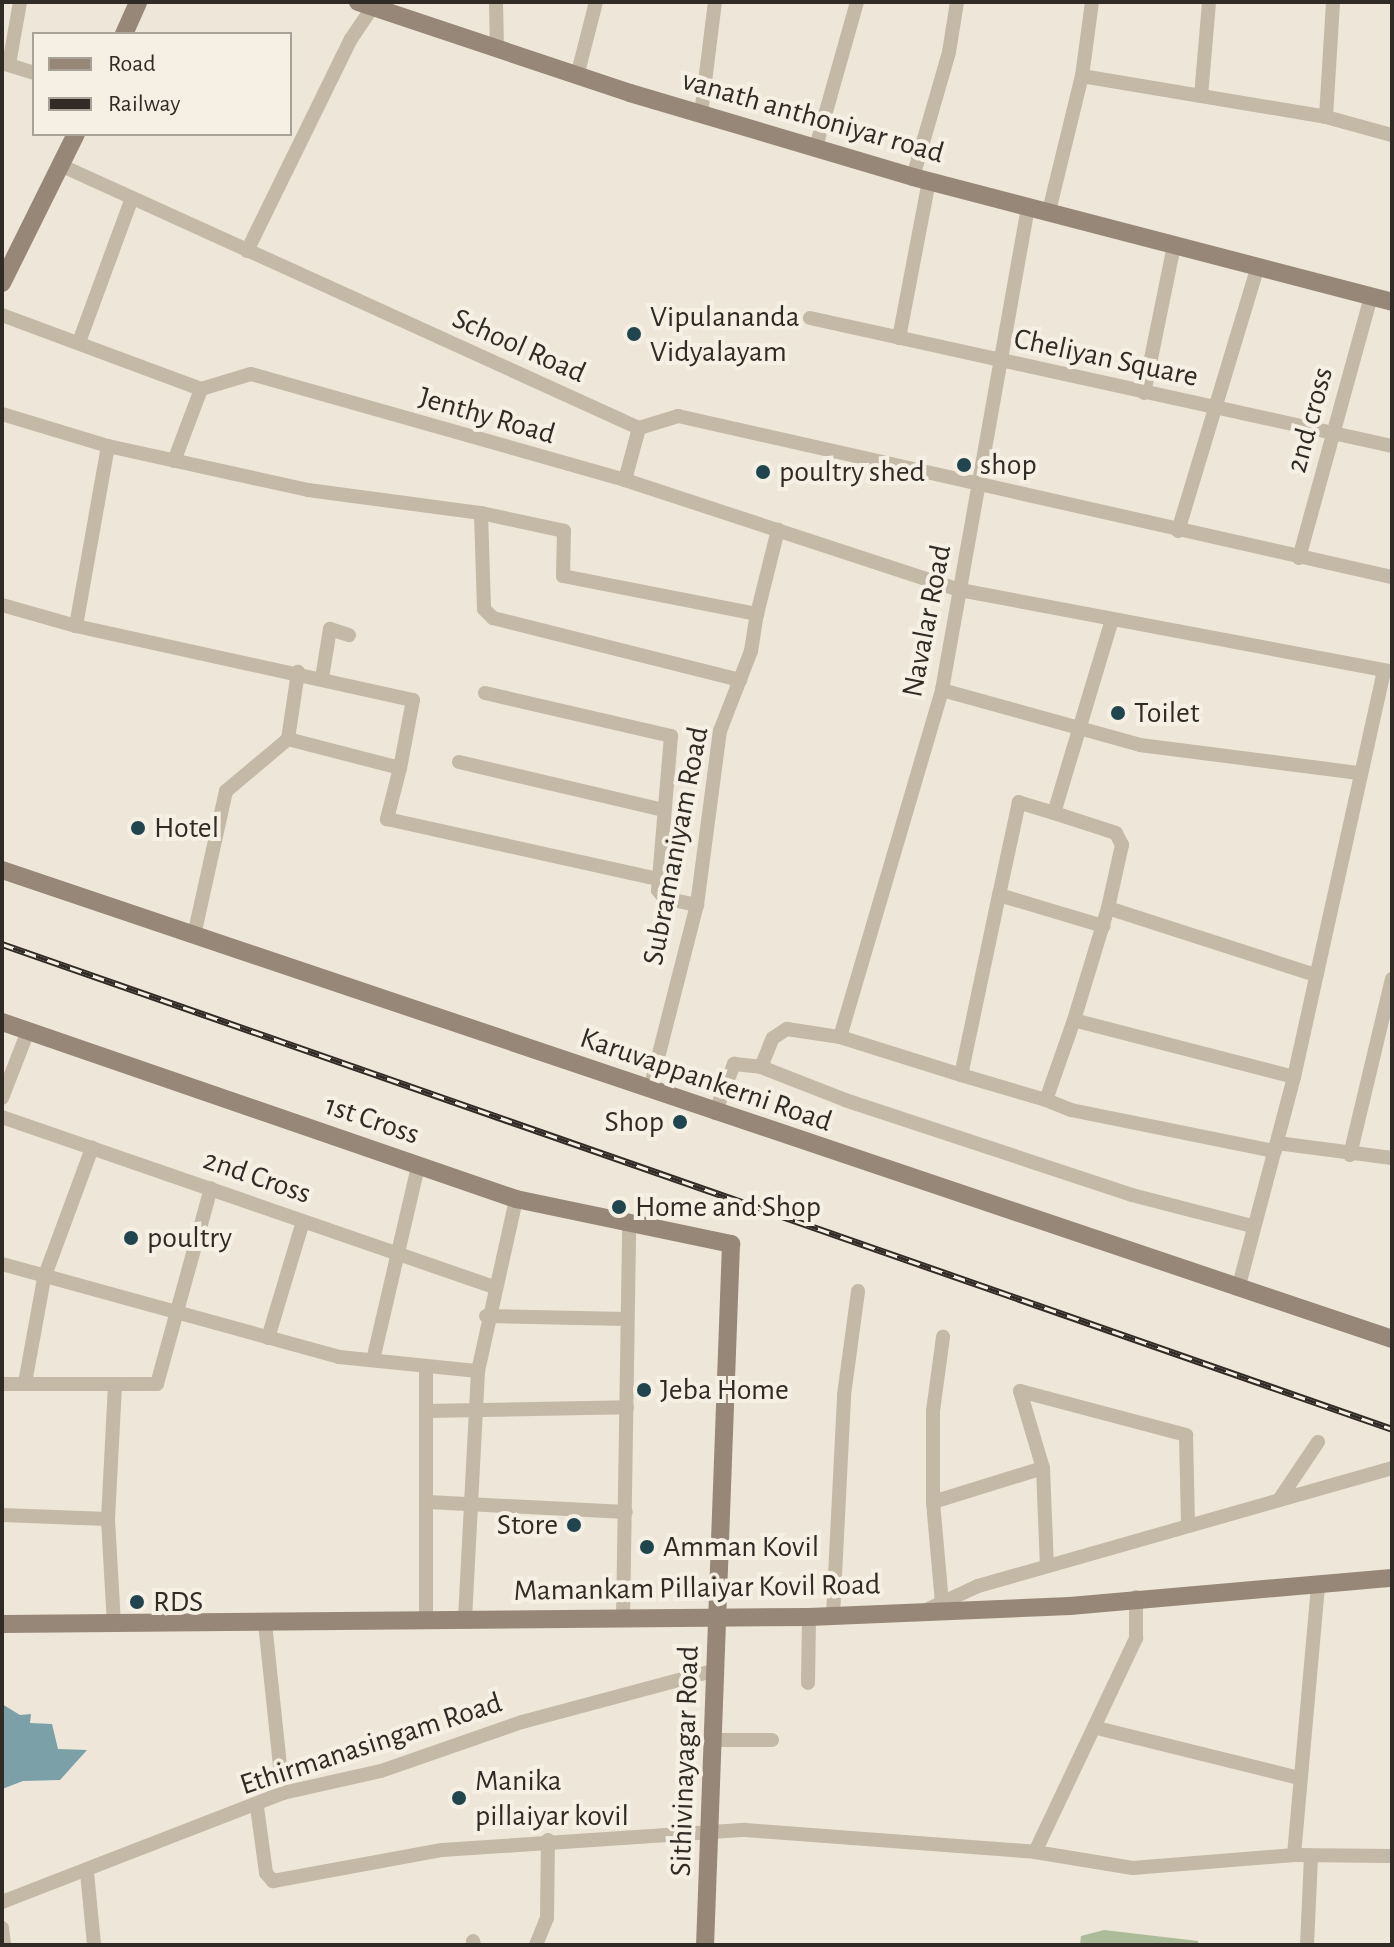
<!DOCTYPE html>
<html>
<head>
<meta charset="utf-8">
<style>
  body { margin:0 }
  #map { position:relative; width:1394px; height:1947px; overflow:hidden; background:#eee6d8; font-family:"Alegreya Sans",sans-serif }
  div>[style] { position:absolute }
  .green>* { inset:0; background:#acbb9a }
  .water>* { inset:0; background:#7ba0a8 }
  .street>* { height:14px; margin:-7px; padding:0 7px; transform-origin:7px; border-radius:7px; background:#c4b8a6 }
  .secondary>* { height:18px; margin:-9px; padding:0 9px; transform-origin:9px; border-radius:9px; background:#978778 }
  .rail>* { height:7px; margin-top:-3.5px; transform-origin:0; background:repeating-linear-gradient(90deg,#f6f0e4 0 12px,#312b26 0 24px); box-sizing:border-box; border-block:2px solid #312b26 }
  .dots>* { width:22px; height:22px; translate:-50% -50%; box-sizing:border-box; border:4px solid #f6f0e4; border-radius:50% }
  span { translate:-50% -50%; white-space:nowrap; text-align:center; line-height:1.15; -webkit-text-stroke:8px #f6f0e4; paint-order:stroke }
  .street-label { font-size:30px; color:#312b26 }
  .poi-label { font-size:30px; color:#312b26 }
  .left { translate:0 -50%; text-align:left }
  .right { translate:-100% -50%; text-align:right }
  .frame { position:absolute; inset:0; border:4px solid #312b26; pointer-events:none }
  .legend { position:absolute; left:32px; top:32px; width:260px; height:104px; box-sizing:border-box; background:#f6f0e4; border:2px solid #a7a198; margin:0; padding:10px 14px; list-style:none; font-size:24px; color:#312b26 }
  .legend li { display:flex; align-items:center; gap:16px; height:40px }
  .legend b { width:40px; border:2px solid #a7a198 }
</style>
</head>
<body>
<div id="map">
  <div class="green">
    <i style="clip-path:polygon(1104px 1930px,1198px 1941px,1198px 1945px,1080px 1945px,1081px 1936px)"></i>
  </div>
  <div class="water">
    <i style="clip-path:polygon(2px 1704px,20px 1715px,31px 1714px,30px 1723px,52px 1724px,58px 1749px,87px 1750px,60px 1780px,23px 1781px,2px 1789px)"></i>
  </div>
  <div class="street">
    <i style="left:496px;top:2px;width:47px;rotate:88.8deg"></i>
    <i style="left:2px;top:63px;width:34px;rotate:17deg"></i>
    <i style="left:9px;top:64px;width:63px;rotate:-79.9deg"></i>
    <i style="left:577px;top:76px;width:76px;rotate:-75.6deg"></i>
    <i style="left:1082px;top:76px;width:247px;rotate:9.5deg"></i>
    <i style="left:1326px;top:117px;width:68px;rotate:15.3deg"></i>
    <i style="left:1201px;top:96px;width:94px;rotate:-85.1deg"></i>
    <i style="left:701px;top:114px;width:113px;rotate:-82.9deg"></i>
    <i style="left:1326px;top:117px;width:115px;rotate:-86.5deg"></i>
    <i style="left:816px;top:147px;width:151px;rotate:-74.2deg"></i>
    <i style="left:60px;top:165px;width:636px;rotate:24.43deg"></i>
    <i style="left:639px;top:428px;width:41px;rotate:-17.1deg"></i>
    <i style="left:678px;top:416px;width:732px;rotate:12.71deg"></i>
    <i style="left:913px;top:177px;width:130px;rotate:-73.9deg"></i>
    <i style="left:949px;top:52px;width:51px;rotate:-80.9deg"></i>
    <i style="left:1049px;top:211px;width:139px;rotate:-76.3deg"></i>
    <i style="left:1082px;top:76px;width:75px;rotate:-82.3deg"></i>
    <i style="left:247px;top:251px;width:236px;rotate:-63.9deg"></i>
    <i style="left:351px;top:39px;width:45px;rotate:-56deg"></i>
    <i style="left:2px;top:315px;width:212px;rotate:20.4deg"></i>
    <i style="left:201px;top:389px;width:52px;rotate:-16.7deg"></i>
    <i style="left:251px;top:374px;width:389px;rotate:15.8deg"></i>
    <i style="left:625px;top:480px;width:353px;rotate:18.2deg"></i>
    <i style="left:960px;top:590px;width:440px;rotate:10.7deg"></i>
    <i style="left:810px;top:318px;width:596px;rotate:12.4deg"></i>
    <i style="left:899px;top:338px;width:160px;rotate:-79.2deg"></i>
    <i style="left:79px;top:342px;width:153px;rotate:-69.8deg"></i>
    <i style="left:1144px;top:393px;width:150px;rotate:-78.5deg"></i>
    <i style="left:2px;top:414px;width:111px;rotate:16.8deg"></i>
    <i style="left:108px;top:446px;width:205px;rotate:12.4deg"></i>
    <i style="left:308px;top:490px;width:175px;rotate:7.6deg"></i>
    <i style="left:481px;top:513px;width:85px;rotate:12.2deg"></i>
    <i style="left:564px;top:531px;width:45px;rotate:91.3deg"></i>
    <i style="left:563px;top:576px;width:198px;rotate:11.1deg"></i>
    <i style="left:757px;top:614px;width:87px;rotate:-76deg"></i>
    <i style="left:108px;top:446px;width:183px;rotate:100.1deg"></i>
    <i style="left:76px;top:626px;width:345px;rotate:12.4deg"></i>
    <i style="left:413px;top:700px;width:69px;rotate:100.8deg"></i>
    <i style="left:400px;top:768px;width:116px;rotate:-165.5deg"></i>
    <i style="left:288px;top:739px;width:81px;rotate:140deg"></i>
    <i style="left:226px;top:791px;width:148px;rotate:102.5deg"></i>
    <i style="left:174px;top:461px;width:77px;rotate:-69.4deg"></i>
    <i style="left:625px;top:480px;width:54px;rotate:-74.9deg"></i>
    <i style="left:481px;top:513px;width:96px;rotate:88.2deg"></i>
    <i style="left:484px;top:609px;width:13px;rotate:45deg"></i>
    <i style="left:493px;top:618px;width:255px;rotate:14.1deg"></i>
    <i style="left:1178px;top:531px;width:277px;rotate:-73.2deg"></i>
    <i style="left:1299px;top:558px;width:272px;rotate:-74.6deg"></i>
    <i style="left:2px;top:605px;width:77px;rotate:15.8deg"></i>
    <i style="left:322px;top:678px;width:50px;rotate:-80.7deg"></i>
    <i style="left:330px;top:629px;width:20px;rotate:18deg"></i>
    <i style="left:942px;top:690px;width:205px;rotate:15.5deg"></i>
    <i style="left:1140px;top:745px;width:221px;rotate:7.3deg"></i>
    <i style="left:485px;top:693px;width:191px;rotate:13deg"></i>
    <i style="left:671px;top:736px;width:155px;rotate:94.8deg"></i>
    <i style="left:658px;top:890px;width:10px;rotate:53deg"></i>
    <i style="left:664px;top:898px;width:34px;rotate:12deg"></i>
    <i style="left:288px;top:739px;width:68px;rotate:-81.5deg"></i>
    <i style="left:459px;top:762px;width:210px;rotate:13.2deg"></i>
    <i style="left:400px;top:768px;width:53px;rotate:104.3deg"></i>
    <i style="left:387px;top:819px;width:278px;rotate:12.5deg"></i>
    <i style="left:1054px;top:813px;width:37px;rotate:-163deg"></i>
    <i style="left:1019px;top:802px;width:95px;rotate:102.1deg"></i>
    <i style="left:999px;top:895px;width:109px;rotate:16.6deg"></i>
    <i style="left:999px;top:895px;width:184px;rotate:101.9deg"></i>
    <i style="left:961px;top:1075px;width:89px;rotate:16.4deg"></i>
    <i style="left:1046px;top:1100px;width:85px;rotate:-70.7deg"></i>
    <i style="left:1108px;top:908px;width:65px;rotate:-77.5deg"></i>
    <i style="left:1122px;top:845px;width:13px;rotate:-117deg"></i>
    <i style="left:1116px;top:833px;width:65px;rotate:-162.1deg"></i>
    <i style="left:1054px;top:813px;width:198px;rotate:-73.3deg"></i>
    <i style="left:840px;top:1037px;width:362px;rotate:-73.6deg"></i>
    <i style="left:942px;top:690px;width:492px;rotate:-79.9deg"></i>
    <i style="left:761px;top:1067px;width:90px;rotate:21.4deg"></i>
    <i style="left:845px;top:1100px;width:302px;rotate:18.3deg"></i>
    <i style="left:1132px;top:1195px;width:124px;rotate:14.5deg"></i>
    <i style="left:1294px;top:1077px;width:227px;rotate:-165.5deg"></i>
    <i style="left:1074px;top:1020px;width:117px;rotate:-73.1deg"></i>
    <i style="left:1108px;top:908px;width:219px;rotate:17.9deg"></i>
    <i style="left:650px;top:1089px;width:190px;rotate:-75.7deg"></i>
    <i style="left:697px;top:905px;width:176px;rotate:-82.5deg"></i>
    <i style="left:720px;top:731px;width:86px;rotate:-68.8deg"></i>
    <i style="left:751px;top:651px;width:37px;rotate:-81deg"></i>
    <i style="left:2px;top:1098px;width:72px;rotate:-68.8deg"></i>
    <i style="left:1046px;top:1100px;width:27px;rotate:22deg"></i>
    <i style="left:1071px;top:1110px;width:208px;rotate:11.4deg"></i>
    <i style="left:715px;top:1113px;width:53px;rotate:-68.8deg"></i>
    <i style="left:734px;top:1064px;width:27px;rotate:6deg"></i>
    <i style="left:761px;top:1067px;width:31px;rotate:-68deg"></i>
    <i style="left:773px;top:1038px;width:17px;rotate:-33deg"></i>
    <i style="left:787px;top:1029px;width:54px;rotate:8.6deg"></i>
    <i style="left:840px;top:1037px;width:127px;rotate:17.4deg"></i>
    <i style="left:2px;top:1117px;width:521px;rotate:19.06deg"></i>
    <i style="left:1277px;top:1143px;width:116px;rotate:7.4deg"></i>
    <i style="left:1350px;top:1155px;width:181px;rotate:-76.6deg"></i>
    <i style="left:2px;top:1264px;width:350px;rotate:15.4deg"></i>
    <i style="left:339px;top:1357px;width:140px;rotate:5.8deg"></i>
    <i style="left:1238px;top:1289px;width:219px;rotate:-75.2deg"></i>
    <i style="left:1294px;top:1077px;width:416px;rotate:-77.5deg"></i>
    <i style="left:486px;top:1316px;width:140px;rotate:1.2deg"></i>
    <i style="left:268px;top:1338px;width:122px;rotate:-73.3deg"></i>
    <i style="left:373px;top:1360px;width:199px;rotate:-76.9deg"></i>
    <i style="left:25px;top:1383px;width:107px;rotate:-79.7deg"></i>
    <i style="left:44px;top:1278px;width:139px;rotate:-69.7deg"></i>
    <i style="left:2px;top:1384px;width:155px"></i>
    <i style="left:157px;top:1384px;width:203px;rotate:-74.6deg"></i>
    <i style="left:1020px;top:1391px;width:172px;rotate:14.8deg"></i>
    <i style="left:1186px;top:1435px;width:90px;rotate:88.7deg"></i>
    <i style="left:1020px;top:1391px;width:80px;rotate:73.4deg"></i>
    <i style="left:1043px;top:1468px;width:98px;rotate:87.7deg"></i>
    <i style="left:426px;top:1411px;width:201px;rotate:-1.1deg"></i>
    <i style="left:1279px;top:1500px;width:70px;rotate:-56.1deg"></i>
    <i style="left:428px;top:1502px;width:198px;rotate:2.9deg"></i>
    <i style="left:933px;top:1502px;width:115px;rotate:-17.2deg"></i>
    <i style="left:2px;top:1515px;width:106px;rotate:2.2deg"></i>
    <i style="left:942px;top:1603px;width:101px;rotate:-95.1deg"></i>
    <i style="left:933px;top:1502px;width:91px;rotate:-90deg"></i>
    <i style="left:933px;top:1411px;width:75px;rotate:-82.3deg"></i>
    <i style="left:926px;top:1610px;width:57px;rotate:-24.8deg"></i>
    <i style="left:978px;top:1586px;width:430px;rotate:-15.9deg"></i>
    <i style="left:833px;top:1615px;width:220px;rotate:-87.1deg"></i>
    <i style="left:844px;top:1395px;width:105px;rotate:-82.3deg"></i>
    <i style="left:426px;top:1619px;width:251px;rotate:-90deg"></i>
    <i style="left:465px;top:1619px;width:248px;rotate:-87deg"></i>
    <i style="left:478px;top:1371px;width:176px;rotate:-77.5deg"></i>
    <i style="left:623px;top:1620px;width:397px;rotate:-89.1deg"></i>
    <i style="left:265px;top:1623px;width:171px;rotate:84deg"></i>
    <i style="left:114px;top:1624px;width:105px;rotate:-93.3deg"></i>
    <i style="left:108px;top:1519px;width:135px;rotate:-87deg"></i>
    <i style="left:808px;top:1683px;width:66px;rotate:-89.1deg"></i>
    <i style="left:1097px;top:1728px;width:208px;rotate:13.9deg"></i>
    <i style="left:713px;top:1740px;width:59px"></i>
    <i style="left:257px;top:1807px;width:67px;rotate:82.2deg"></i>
    <i style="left:266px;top:1873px;width:11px;rotate:49deg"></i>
    <i style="left:273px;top:1881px;width:172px;rotate:-10.4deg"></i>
    <i style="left:442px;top:1850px;width:304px;rotate:-3.8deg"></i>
    <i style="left:745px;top:1830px;width:291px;rotate:4.3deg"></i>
    <i style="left:1035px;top:1852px;width:99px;rotate:9.3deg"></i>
    <i style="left:1133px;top:1868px;width:162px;rotate:-4.6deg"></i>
    <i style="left:1294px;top:1855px;width:98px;rotate:0.6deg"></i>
    <i style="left:1035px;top:1852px;width:237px;rotate:-64.7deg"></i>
    <i style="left:1136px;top:1638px;width:41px;rotate:-90deg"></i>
    <i style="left:1294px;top:1855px;width:271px;rotate:-84.9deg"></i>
    <i style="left:87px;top:1872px;width:73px;rotate:84.5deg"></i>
    <i style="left:2px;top:1902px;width:301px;rotate:-21.2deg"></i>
    <i style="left:283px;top:1793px;width:100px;rotate:-12.7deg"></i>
    <i style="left:381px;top:1771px;width:149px;rotate:-19.2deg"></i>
    <i style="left:522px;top:1722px;width:201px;rotate:-15deg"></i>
    <i style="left:2px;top:1928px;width:17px;rotate:83deg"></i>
    <i style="left:473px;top:1941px;width:4px;rotate:76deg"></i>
    <i style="left:536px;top:1945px;width:29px;rotate:-68deg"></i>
    <i style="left:547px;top:1918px;width:78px;rotate:-89.3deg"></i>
    <i style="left:1307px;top:1945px;width:89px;rotate:-87.4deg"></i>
  </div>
  <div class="secondary">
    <i style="left:358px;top:2px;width:287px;rotate:18.5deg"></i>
    <i style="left:630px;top:93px;width:295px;rotate:16.5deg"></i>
    <i style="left:913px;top:177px;width:495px;rotate:14.6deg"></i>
    <i style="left:124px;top:34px;width:35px;rotate:-66deg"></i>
    <i style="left:2px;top:283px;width:166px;rotate:-63.6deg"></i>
    <i style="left:2px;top:870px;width:1467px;rotate:18.64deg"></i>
    <i style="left:2px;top:1022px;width:544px;rotate:19deg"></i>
    <i style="left:516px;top:1199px;width:220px;rotate:11.8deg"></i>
    <i style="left:731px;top:1244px;width:701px;rotate:92.12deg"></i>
    <i style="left:2px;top:1624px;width:807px;rotate:-0.5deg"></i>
    <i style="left:809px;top:1617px;width:261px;rotate:-2.4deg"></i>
    <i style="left:1070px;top:1606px;width:323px;rotate:-5deg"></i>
  </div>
  <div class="rail">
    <i style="left:2px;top:944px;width:1472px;rotate:19.23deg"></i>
  </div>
  <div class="dots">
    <i style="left:634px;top:334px;background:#20454e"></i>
    <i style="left:964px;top:465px;background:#20454e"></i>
    <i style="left:763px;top:472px;background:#20454e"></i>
    <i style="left:1118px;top:713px;background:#20454e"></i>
    <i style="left:138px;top:828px;background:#20454e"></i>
    <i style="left:680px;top:1122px;background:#20454e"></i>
    <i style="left:619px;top:1207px;background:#20454e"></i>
    <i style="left:131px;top:1238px;background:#20454e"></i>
    <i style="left:644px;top:1390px;background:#20454e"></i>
    <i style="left:574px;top:1525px;background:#20454e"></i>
    <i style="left:647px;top:1547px;background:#20454e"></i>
    <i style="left:137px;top:1602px;background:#20454e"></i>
    <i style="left:459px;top:1798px;background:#20454e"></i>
  </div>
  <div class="street-label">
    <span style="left:813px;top:117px;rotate:16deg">vanath anthoniyar road</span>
    <span style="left:519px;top:346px;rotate:24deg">School Road</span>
    <span style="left:1106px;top:358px;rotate:12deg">Cheliyan Square</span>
    <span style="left:487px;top:416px;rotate:16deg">Jenthy Road</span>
    <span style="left:1310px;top:420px;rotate:-75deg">2nd cross</span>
    <span style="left:927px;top:621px;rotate:-79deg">Navalar Road</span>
    <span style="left:676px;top:846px;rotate:-79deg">Subramaniyam Road</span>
    <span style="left:706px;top:1080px;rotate:19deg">Karuvappankerni Road</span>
    <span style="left:372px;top:1120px;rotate:19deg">1st Cross</span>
    <span style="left:257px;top:1177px;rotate:19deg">2nd Cross</span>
    <span style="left:697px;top:1588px;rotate:-1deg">Mamankam Pillaiyar Kovil Road</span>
    <span style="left:371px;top:1744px;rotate:-18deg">Ethirmanasingam Road</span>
    <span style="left:685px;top:1761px;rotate:-88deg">Sithivinayagar Road</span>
  </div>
  <div class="poi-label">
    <span class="left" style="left:650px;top:334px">Vipulananda<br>Vidyalayam</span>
    <span class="left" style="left:980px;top:465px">shop</span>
    <span class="left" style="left:779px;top:472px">poultry shed</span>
    <span class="left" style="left:1134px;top:713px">Toilet</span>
    <span class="left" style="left:154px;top:828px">Hotel</span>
    <span class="right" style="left:664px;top:1122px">Shop</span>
    <span class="left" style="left:635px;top:1207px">Home and Shop</span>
    <span class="left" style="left:147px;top:1238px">poultry</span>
    <span class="left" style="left:660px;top:1390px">Jeba Home</span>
    <span class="right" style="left:558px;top:1525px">Store</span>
    <span class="left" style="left:663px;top:1547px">Amman Kovil</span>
    <span class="left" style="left:153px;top:1602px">RDS</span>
    <span class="left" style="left:475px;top:1798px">Manika<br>pillaiyar kovil</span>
  </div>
  <div class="frame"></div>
  <ul class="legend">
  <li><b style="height:10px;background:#978778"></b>Road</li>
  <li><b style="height:10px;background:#312b26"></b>Railway</li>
  </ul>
</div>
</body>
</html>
